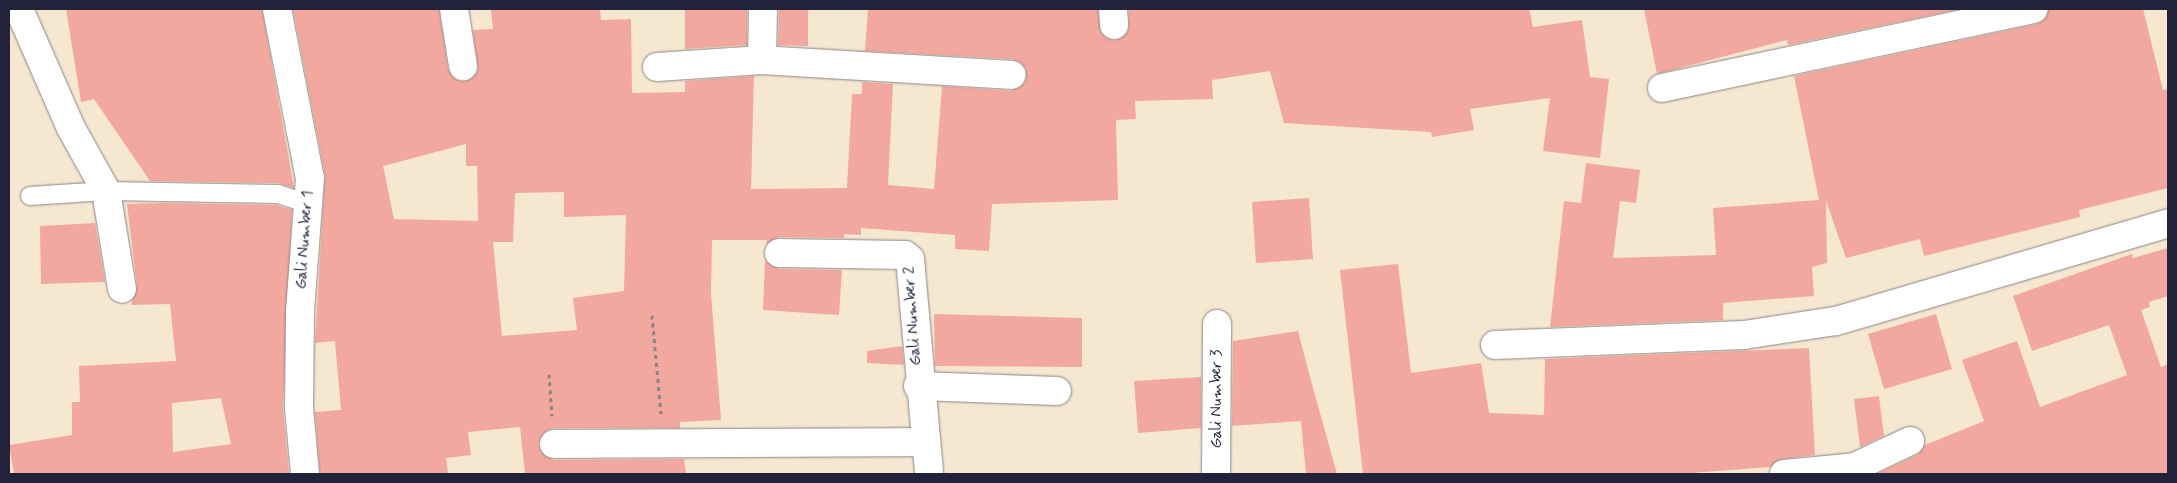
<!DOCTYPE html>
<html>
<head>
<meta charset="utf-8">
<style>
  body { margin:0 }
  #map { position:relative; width:2177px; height:483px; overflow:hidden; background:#f6e7d1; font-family:Mynerve,sans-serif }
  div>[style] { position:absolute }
  .building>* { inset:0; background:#f2a89f }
  .path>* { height:3px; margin-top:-1.5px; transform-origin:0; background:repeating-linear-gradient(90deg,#8c8486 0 4px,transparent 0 8px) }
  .roads { filter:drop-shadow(0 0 1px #8c8486) drop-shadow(0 0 1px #8c8486) }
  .service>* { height:18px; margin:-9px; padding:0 9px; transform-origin:9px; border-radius:9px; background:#fff }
  .minor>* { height:28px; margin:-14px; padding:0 14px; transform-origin:14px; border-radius:14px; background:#fff }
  span { translate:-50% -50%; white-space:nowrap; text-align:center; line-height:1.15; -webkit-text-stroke:4px #fff; paint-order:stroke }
  .street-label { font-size:16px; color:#22223b }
  .frame { position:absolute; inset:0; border:10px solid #22223b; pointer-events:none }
</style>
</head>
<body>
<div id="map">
  <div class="building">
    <i style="clip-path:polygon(66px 9px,262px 9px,294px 188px,278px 183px,150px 181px,94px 99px,81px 102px)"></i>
    <i style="clip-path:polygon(evenodd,293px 9px,439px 9px,448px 69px,457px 80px,465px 81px,478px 71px,473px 30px,493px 29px,491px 9px,600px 9px,601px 20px,631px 19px,632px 93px,685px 92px,685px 81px,754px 76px,751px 189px,847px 188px,852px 94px,862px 94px,862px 82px,893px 84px,888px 185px,934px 189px,942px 86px,1011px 91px,1025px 83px,1026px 68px,1013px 59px,865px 51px,868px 9px,1098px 9px,1101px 33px,1114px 41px,1128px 31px,1129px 9px,1529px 9px,1533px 27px,1582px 20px,1590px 77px,1609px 79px,1600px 158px,1543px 151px,1550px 98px,1470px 109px,1474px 130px,1432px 137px,1431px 132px,1284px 123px,1270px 71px,1212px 80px,1213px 99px,1135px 101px,1136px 119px,1116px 120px,1118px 200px,992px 204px,989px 251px,955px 249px,955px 235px,861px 228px,861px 235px,844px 234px,844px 238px,779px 237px,766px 244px,767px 240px,712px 240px,711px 294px,721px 420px,680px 422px,680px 428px,553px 428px,546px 431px,538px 444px,541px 452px,554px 460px,684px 459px,686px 474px,525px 474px,520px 427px,468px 432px,471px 455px,446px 458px,448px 474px,320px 474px,315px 412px,341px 410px,335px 341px,315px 343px,325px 175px,293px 9px,466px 144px,466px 166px,477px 166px,478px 221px,394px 219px,383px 166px,466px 144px,293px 9px,564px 192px,564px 217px,626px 215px,624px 291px,573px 298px,577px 330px,502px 336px,493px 242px,513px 242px,515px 193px,564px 192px)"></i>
    <i style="clip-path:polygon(685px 9px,747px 9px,747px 45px,685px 49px)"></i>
    <i style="clip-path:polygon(779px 9px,808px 9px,808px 46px,778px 45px)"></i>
    <i style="clip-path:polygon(1644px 9px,1960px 9px,1788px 45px,1787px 40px,1657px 74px)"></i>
    <i style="clip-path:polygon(2049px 9px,2143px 9px,2163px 90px,2168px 89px,2168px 188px,2079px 210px,2080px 217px,1924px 256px,1920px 239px,1846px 258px,1826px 201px,1827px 263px,1812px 267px,1814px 296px,1723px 303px,1723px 320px,1550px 327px,1564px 201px,1581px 203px,1586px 163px,1640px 170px,1636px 203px,1620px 201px,1613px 258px,1716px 255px,1713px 208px,1819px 200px,1794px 76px,2037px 24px)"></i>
    <i style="clip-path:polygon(1309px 198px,1313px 259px,1256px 263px,1252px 202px)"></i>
    <i style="clip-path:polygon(evenodd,165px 203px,276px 205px,292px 210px,283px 408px,289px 474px,14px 474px,9px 445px,72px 435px,72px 402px,80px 402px,79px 366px,176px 361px,170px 304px,131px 305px,137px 286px,127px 204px,165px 203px,221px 398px,231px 444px,173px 452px,172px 403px,221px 398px)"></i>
    <i style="clip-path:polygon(95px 223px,105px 282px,41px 284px,40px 226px)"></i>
    <i style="clip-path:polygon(2168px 248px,2168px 296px,2149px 302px,2150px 307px,2141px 310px,2161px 367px,2168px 364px,2168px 474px,1876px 474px,1917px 455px,1925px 445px,1984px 421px,1962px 360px,2017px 341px,2040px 407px,2127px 375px,2109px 325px,2032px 351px,2013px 296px,2132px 254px,2133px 258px)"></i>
    <i style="clip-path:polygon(765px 261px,779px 269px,842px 270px,839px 315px,763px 310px)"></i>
    <i style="clip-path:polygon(1398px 264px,1411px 373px,1481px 363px,1489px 413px,1544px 415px,1545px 359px,1809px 348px,1815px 455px,1782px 459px,1770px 467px,1678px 474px,1363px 474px,1340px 270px)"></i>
    <i style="clip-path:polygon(934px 314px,1082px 318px,1082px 367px,935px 366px)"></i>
    <i style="clip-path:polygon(1936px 314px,1952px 369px,1884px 389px,1868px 334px)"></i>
    <i style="clip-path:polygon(1298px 331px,1310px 377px,1337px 474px,1306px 474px,1301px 421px,1232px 426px,1233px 341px)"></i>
    <i style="clip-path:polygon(902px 346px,904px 365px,867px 363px,867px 351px)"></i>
    <i style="clip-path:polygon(1201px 377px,1201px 428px,1138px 433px,1134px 381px)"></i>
    <i style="clip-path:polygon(1879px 396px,1884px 436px,1860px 447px,1854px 399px)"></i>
  </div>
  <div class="path">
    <i style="left:652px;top:315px;width:99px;rotate:84.8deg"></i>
    <i style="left:549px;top:374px;width:42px;rotate:85.9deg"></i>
  </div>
  <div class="roads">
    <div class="service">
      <i style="left:30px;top:196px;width:76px;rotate:-3.8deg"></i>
      <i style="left:106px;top:191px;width:172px;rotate:1deg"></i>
      <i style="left:278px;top:194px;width:33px;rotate:18deg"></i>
    </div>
    <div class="minor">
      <i style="left:19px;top:9px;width:130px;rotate:66.4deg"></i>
      <i style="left:71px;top:128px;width:72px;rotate:60.9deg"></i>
      <i style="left:106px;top:191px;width:99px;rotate:80.7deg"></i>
      <i style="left:277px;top:9px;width:172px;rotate:79deg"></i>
      <i style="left:310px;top:178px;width:134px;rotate:94.3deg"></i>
      <i style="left:300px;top:312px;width:96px;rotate:90.6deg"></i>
      <i style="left:299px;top:408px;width:66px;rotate:84.8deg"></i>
      <i style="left:454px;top:9px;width:58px;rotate:81deg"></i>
      <i style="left:1113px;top:9px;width:16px;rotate:86deg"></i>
      <i style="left:762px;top:60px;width:51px;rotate:-88.9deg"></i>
      <i style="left:657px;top:67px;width:105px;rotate:-3.8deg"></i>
      <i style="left:762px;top:60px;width:250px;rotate:3.4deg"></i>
      <i style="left:1662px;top:88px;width:380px;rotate:-12deg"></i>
      <i style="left:779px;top:253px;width:126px;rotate:0.9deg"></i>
      <i style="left:905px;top:255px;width:6px;rotate:39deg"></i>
      <i style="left:910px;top:259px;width:216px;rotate:84.9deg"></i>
      <i style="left:1495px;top:345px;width:249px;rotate:-2.3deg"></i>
      <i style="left:1744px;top:335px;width:93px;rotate:-8.7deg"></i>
      <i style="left:1836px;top:321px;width:346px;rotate:-16.4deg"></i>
      <i style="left:918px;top:386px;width:139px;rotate:2.1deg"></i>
      <i style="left:554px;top:444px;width:371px;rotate:-0.3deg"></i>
      <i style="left:1216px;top:474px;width:150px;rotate:-89.6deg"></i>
      <i style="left:1784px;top:474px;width:71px;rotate:-5.6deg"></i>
      <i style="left:1855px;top:467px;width:61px;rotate:-25.3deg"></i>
    </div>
  </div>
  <div class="street-label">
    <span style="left:305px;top:240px;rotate:-86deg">Gali Number 1</span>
    <span style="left:913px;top:316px;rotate:-94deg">Gali Number 2</span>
    <span style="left:1217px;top:399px;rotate:-90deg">Gali Number 3</span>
  </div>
  <div class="frame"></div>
</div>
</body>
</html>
